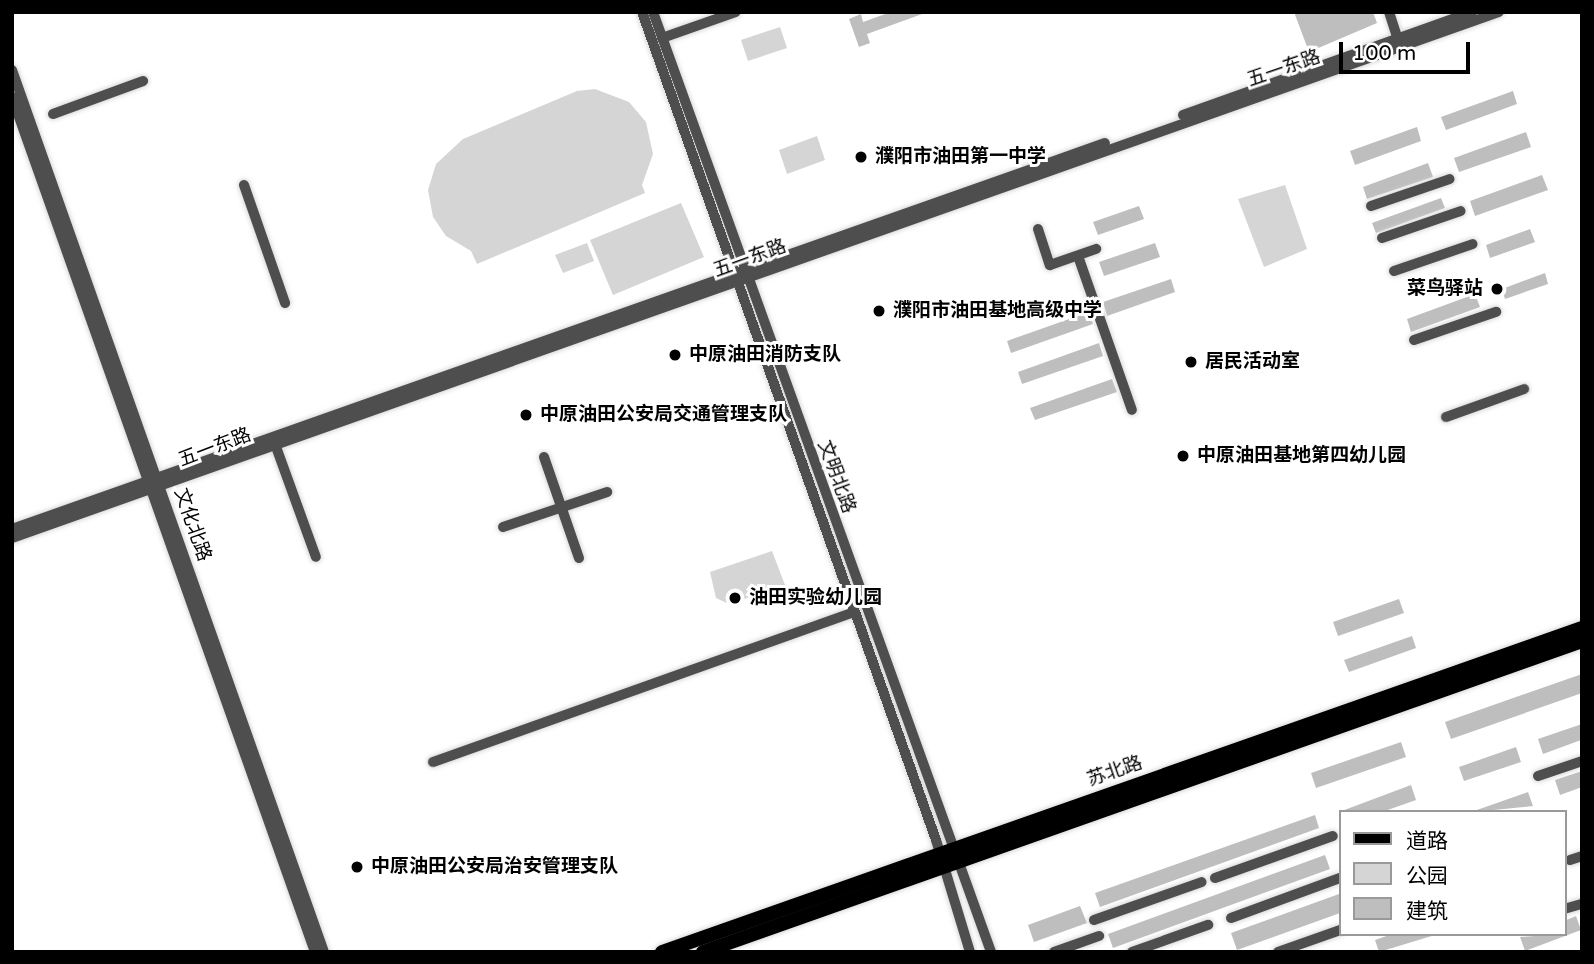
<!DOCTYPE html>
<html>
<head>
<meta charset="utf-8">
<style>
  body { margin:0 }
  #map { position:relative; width:1594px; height:964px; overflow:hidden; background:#fff; font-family:"Varela Round","Noto Sans SC",sans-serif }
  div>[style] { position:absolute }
  .green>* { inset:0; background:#d5d5d5 }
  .building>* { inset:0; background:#bebebe }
  .roads { filter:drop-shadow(0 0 2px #dbdbdb) drop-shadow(0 0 2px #dbdbdb) }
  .minor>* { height:10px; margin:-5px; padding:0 5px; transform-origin:5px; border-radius:5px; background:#4e4e4e }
  .major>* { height:14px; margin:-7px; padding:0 7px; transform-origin:7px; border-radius:7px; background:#000 }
  .dots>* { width:19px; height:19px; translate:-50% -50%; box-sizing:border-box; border:4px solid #fff; border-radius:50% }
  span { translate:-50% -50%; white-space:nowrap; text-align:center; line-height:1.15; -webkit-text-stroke:6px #fff; paint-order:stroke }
  .street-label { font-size:19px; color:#000 }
  .poi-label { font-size:19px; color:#000; font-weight:700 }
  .left { translate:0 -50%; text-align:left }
  .right { translate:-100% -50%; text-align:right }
  .frame { position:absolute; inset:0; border:14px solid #000; pointer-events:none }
  .legend { position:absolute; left:1339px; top:810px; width:228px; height:126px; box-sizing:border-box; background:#fff; border:2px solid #999; margin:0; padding:9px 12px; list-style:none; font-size:21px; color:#000 }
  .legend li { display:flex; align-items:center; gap:14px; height:35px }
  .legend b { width:35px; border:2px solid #999 }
  .scale { position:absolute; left:1339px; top:42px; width:131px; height:32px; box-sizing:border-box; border:4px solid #000; border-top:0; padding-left:9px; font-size:21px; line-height:24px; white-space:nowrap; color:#000; -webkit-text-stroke:5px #fff; paint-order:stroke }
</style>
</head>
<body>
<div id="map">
  <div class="green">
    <i style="clip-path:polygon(780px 27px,787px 48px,748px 61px,741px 40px)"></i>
    <i style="clip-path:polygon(595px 89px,629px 102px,646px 122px,653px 154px,642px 185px,645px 193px,477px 264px,471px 251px,446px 236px,433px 217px,428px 190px,436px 164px,463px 139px,577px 91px)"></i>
    <i style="clip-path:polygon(817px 136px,825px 160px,787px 174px,779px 150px)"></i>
    <i style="clip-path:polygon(1285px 185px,1307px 249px,1264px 267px,1238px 199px)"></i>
    <i style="clip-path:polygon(681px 203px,704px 257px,613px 295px,590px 240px)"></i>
    <i style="clip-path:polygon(587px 243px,594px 261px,563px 273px,555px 255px)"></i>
    <i style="clip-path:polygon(772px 551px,785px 585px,729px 604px,716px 598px,710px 572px)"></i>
  </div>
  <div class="building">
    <i style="clip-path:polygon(891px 12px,925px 13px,867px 34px,870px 43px,859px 47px,849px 19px,861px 14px,863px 22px)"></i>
    <i style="clip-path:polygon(1294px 12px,1373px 12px,1377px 23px,1309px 52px)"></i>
    <i style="clip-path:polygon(1513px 91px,1517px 104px,1446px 130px,1441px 117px)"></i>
    <i style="clip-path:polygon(1417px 127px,1421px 141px,1355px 165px,1350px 151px)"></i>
    <i style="clip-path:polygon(1526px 132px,1531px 147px,1459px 172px,1454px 158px)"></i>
    <i style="clip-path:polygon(1428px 163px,1433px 177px,1367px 199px,1363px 187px)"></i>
    <i style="clip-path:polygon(1542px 175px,1548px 190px,1475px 216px,1470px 201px)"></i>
    <i style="clip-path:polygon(1441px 198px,1445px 208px,1376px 233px,1372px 223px)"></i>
    <i style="clip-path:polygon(1139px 206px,1144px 219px,1098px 235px,1093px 222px)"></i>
    <i style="clip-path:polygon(1530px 229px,1535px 242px,1490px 258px,1486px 245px)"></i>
    <i style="clip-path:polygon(1155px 243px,1160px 257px,1104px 276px,1099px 262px)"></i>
    <i style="clip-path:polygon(1545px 273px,1548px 284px,1505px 299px,1502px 289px)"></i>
    <i style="clip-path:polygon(1171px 279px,1175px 292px,1107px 316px,1103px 302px)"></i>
    <i style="clip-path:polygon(1475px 294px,1480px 307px,1411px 332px,1407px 319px)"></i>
    <i style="clip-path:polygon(1089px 312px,1093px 324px,1011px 353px,1007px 341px)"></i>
    <i style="clip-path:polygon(1099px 343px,1103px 356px,1022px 384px,1018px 372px)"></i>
    <i style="clip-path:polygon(1112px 379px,1117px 392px,1035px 420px,1030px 408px)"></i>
    <i style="clip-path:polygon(1399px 599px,1404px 613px,1338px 636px,1333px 622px)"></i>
    <i style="clip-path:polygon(1412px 636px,1416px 648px,1349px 672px,1344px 660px)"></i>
    <i style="clip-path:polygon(1582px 674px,1582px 693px,1451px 739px,1445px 722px)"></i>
    <i style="clip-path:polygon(1582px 724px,1581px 740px,1543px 754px,1538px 739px)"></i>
    <i style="clip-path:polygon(1401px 742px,1406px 757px,1316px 788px,1311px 773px)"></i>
    <i style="clip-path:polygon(1516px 747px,1521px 762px,1464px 781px,1459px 767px)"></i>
    <i style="clip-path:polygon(1582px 771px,1582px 787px,1560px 795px,1555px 780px)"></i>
    <i style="clip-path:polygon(1411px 785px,1416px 800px,1382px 812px,1339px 812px)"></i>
    <i style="clip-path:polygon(1528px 792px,1533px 806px,1474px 812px,1474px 811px)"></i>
    <i style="clip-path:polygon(1315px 815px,1319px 828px,1100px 907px,1095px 893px)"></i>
    <i style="clip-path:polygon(1325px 855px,1330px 869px,1113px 948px,1108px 934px)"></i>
    <i style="clip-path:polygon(1339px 894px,1340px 913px,1237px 950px,1231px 933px)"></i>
    <i style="clip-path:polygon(1080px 906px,1087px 923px,1034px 942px,1028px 925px)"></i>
    <i style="clip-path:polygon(1576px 916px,1581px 930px,1525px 951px,1520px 937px,1564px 934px,1564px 921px)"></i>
    <i style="clip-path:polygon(1392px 934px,1435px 934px,1435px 935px,1379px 952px,1375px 940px)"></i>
  </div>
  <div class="roads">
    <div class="minor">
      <i style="left:642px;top:12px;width:879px;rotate:70.45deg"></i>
      <i style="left:936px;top:840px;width:117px;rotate:73.1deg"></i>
      <i style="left:653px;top:12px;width:999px;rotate:70.22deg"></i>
      <i style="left:1389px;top:12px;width:28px;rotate:72deg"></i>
      <i style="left:662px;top:38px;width:78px;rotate:-19.4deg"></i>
      <i style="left:12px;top:70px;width:936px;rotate:70.52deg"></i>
      <i style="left:12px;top:97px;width:907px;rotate:70.49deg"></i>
      <i style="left:53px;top:114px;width:96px;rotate:-20.1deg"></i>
      <i style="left:1183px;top:115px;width:307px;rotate:-19.6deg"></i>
      <i style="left:244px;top:185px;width:125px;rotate:70.8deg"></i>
      <i style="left:1371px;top:206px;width:83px;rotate:-18.9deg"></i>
      <i style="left:1038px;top:229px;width:38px;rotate:72deg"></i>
      <i style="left:1050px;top:265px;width:49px;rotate:-19.2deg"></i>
      <i style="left:1382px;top:238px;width:83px;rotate:-18.9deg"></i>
      <i style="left:1078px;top:256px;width:163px;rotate:70.7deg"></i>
      <i style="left:1394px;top:271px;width:83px;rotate:-18.9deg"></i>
      <i style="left:1414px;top:340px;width:87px;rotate:-18.9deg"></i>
      <i style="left:1446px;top:417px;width:83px;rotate:-19.7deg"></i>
      <i style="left:275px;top:444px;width:120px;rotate:70.1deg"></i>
      <i style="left:544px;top:457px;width:107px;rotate:70.9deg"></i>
      <i style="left:503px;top:527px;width:110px;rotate:-18.6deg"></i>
      <i style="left:12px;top:529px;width:1159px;rotate:-19.45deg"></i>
      <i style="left:12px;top:538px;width:1577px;rotate:-19.48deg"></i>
      <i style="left:433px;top:762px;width:447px;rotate:-19.6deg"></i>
      <i style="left:1538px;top:776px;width:46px;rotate:-18.8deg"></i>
      <i style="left:1570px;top:860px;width:13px;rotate:-18deg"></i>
      <i style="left:1215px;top:878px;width:125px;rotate:-19.6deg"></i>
      <i style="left:1564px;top:909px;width:19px;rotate:-16deg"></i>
      <i style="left:1231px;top:918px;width:116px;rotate:-20.2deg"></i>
      <i style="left:1094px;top:920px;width:114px;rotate:-19.4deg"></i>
      <i style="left:1054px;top:952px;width:48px;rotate:-19.6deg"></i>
      <i style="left:1132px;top:952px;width:81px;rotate:-19.6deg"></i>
      <i style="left:1278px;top:952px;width:66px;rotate:-19.5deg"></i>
    </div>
    <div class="major">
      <i style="left:662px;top:952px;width:975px;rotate:-19.4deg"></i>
      <i style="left:703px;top:952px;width:932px;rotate:-19.48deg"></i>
    </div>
  </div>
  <div class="dots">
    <i style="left:861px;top:157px;background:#000"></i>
    <i style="left:1497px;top:289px;background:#000"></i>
    <i style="left:879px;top:311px;background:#000"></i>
    <i style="left:675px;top:355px;background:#000"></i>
    <i style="left:1191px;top:362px;background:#000"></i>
    <i style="left:526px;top:415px;background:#000"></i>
    <i style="left:1183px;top:456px;background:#000"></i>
    <i style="left:735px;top:598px;background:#000"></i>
    <i style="left:357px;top:867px;background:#000"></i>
  </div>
  <div class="street-label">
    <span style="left:1284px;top:69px;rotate:-19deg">五一东路</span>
    <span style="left:750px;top:259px;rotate:-20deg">五一东路</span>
    <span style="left:215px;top:448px;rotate:-21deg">五一东路</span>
    <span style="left:836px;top:477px;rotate:70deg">文明北路</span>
    <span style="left:192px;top:525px;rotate:71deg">文化北路</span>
    <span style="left:1115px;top:772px;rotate:-19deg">苏北路</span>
  </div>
  <div class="poi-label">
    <span class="left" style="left:875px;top:157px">濮阳市油田第一中学</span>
    <span class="right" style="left:1483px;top:289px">菜鸟驿站</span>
    <span class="left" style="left:893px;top:311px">濮阳市油田基地高级中学</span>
    <span class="left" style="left:689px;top:355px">中原油田消防支队</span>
    <span class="left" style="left:1205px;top:362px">居民活动室</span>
    <span class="left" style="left:540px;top:415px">中原油田公安局交通管理支队</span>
    <span class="left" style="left:1197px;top:456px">中原油田基地第四幼儿园</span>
    <span class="left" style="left:749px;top:598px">油田实验幼儿园</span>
    <span class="left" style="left:371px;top:867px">中原油田公安局治安管理支队</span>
  </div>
  <div class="frame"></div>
  <ul class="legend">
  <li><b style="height:9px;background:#000"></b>道路</li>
  <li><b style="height:19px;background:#d5d5d5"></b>公园</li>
  <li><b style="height:19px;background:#bebebe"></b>建筑</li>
  </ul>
  <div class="scale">100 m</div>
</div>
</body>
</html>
